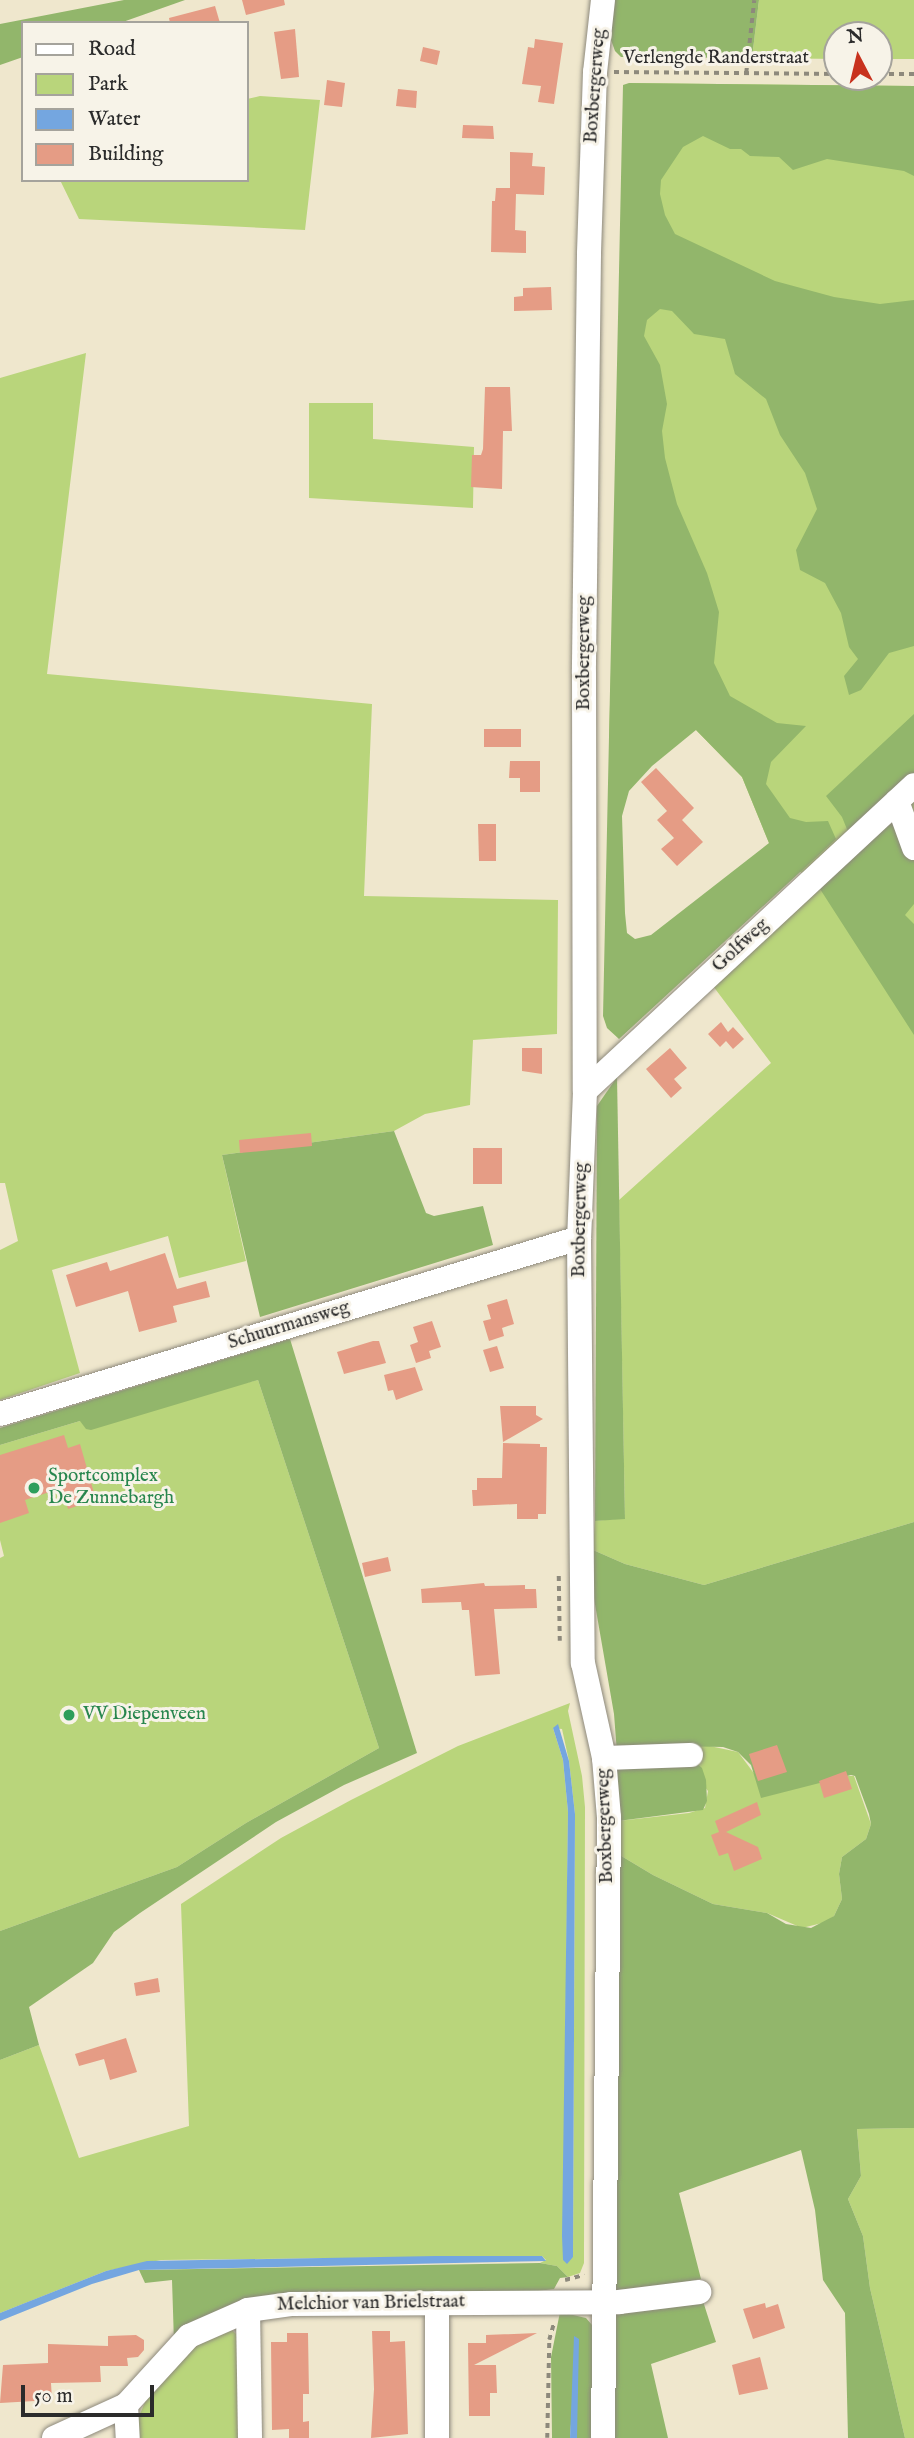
<!DOCTYPE html>
<html>
<head>
<meta charset="utf-8">
<style>
  body { margin:0 }
  #map { position:relative; width:914px; height:2438px; overflow:hidden; background:#efe7cd; font-family:"IM FELL English",serif }
  div>[style] { position:absolute }
  .green>* { inset:0; background:#b9d57b }
  .forest>* { inset:0; background:#92b66b }
  .water>* { inset:0; background:#74a6e0 }
  .building>* { inset:0; background:#e59c85 }
  .path>* { height:3.5px; margin-top:-1.75px; transform-origin:0; background:repeating-linear-gradient(90deg,#8d897c 0 5px,transparent 0 10px) }
  .roads { filter:drop-shadow(0 0 2px #8d897c) drop-shadow(0 0 2px #8d897c) }
  .minor>* { height:24px; margin:-12px; padding:0 12px; transform-origin:12px; border-radius:12px; background:#fff }
  .dots>* { width:19px; height:19px; translate:-50% -50%; box-sizing:border-box; border:4px solid #f7f3e8; border-radius:50% }
  span { translate:-50% -50%; white-space:nowrap; text-align:center; line-height:1.15; -webkit-text-stroke:6px #f7f3e8; paint-order:stroke }
  .street-label { font-size:19px; color:#2b2b2b }
  .leisure-label { font-size:19px; color:#27864d }
  .left { translate:0 -50%; text-align:left }
  .legend { position:absolute; left:21px; top:21px; width:228px; height:161px; box-sizing:border-box; background:#f7f3e8; border:2px solid #a5a39c; margin:0; padding:9px 12px; list-style:none; font-size:21px; color:#2b2b2b }
  .legend li { display:flex; align-items:center; gap:14px; height:35px }
  .legend b { width:35px; border:2px solid #a5a39c }
  .north { position:absolute; left:823px; top:21px; width:70px; height:70px; box-sizing:border-box; background:#f7f3e8; border:2px solid #a5a39c; border-radius:50%; rotate:353deg; font-size:19px; font-weight:700; line-height:28px; text-align:center; color:#2b2b2b }
  .north::after { content:''; display:block; margin:auto; width:24px; height:32px; background:#c8321e; clip-path:polygon(50% 0,100% 100%,50% 72%,0 100%) }
  .scale { position:absolute; left:21px; top:2385px; width:133px; height:32px; box-sizing:border-box; border:4px solid #2b2b2b; border-top:0; padding-left:9px; font-size:21px; line-height:24px; white-space:nowrap; color:#2b2b2b; -webkit-text-stroke:5px #f7f3e8; paint-order:stroke }
</style>
</head>
<body>
<div id="map">
  <div class="green">
    <i style="clip-path:polygon(759px 0,914px 0,914px 59px,879px 59px,879px 35px,837px 35px,837px 59px,752px 58px)"></i>
    <i style="clip-path:polygon(629px 83px,914px 86px,914px 1522px,704px 1585px,625px 1564px,593px 1550px,595px 1521px,625px 1518px,619px 1200px,771px 1063px,713px 986px,819px 889px,769px 843px,742px 777px,696px 730px,609px 738px)"></i>
    <i style="clip-path:polygon(260px 96px,320px 100px,305px 230px,79px 219px,60px 180px,247px 180px,247px 99px)"></i>
    <i style="clip-path:polygon(86px 353px,47px 674px,372px 704px,364px 896px,558px 900px,557px 1034px,473px 1040px,470px 1105px,425px 1114px,394px 1131px,222px 1155px,246px 1261px,179px 1278px,168px 1236px,52px 1270px,80px 1373px,0 1400px,0 1250px,18px 1241px,5px 1183px,0 1183px,0 378px)"></i>
    <i style="clip-path:polygon(309px 403px,373px 403px,373px 439px,474px 447px,473px 508px,309px 498px)"></i>
    <i style="clip-path:polygon(258px 1380px,379px 1748px,246px 1823px,177px 1867px,0 1931px,0 1558px,4px 1556px,0 1540px,0 1445px,80px 1421px)"></i>
    <i style="clip-path:polygon(evenodd,570px 1703px,568px 1711px,582px 1776px,585px 1807px,584px 2263px,580px 2273px,568px 2277px,557px 2266px,540px 2263px,546px 2260px,542px 2256px,161px 2260px,106px 2271px,0 2313px,0 2060px,39px 2045px,79px 2158px,189px 2126px,181px 1904px,281px 1838px,351px 1800px,458px 1746px,570px 1703px,553px 1728px,562px 1729px,569px 1761px,575px 1814px,573px 2257px,563px 2260px,568px 1812px,563px 1760px,553px 1728px)"></i>
    <i style="clip-path:polygon(705px 1745px,738px 1752px,756px 1776px,762px 1797px,842px 1776px,854px 1776px,871px 1824px,866px 1839px,842px 1857px,839px 1874px,842px 1899px,834px 1916px,826px 1922px,802px 1928px,767px 1913px,713px 1904px,653px 1875px,618px 1854px,618px 1821px,689px 1813px,705px 1808px,708px 1791px,673px 1746px)"></i>
    <i style="clip-path:polygon(914px 2128px,914px 2438px,905px 2438px,870px 2288px,863px 2236px,848px 2199px,861px 2176px,857px 2129px)"></i>
    <i style="clip-path:polygon(232px 2330px,237px 2335px,240px 2438px,135px 2438px,137px 2421px,148px 2395px,177px 2358px,211px 2337px)"></i>
  </div>
  <div class="forest">
    <i style="clip-path:polygon(124px 0,185px 0,120px 23px,23px 23px,23px 57px,0 65px,0 24px)"></i>
    <i style="clip-path:polygon(613px 0,759px 0,752px 58px,621px 57px,615px 51px,611px 40px)"></i>
    <i style="clip-path:polygon(evenodd,629px 83px,914px 86px,914px 176px,904px 171px,827px 159px,793px 170px,779px 157px,750px 156px,741px 149px,730px 149px,703px 136px,683px 147px,661px 180px,660px 194px,665px 215px,675px 234px,775px 281px,834px 297px,880px 304px,914px 300px,914px 646px,889px 653px,861px 690px,849px 695px,844px 676px,858px 659px,849px 647px,841px 613px,825px 583px,800px 570px,796px 550px,817px 509px,805px 473px,780px 435px,766px 399px,735px 374px,725px 339px,694px 334px,672px 311px,660px 309px,647px 320px,644px 336px,660px 365px,667px 404px,662px 431px,665px 458px,677px 504px,707px 573px,719px 612px,714px 663px,730px 696px,777px 723px,806px 726px,771px 762px,766px 784px,790px 818px,806px 822px,828px 821px,836px 839px,619px 1039px,607px 1028px,603px 1016px,623px 85px,629px 83px,696px 730px,742px 777px,769px 843px,651px 935px,635px 939px,627px 933px,625px 913px,622px 816px,629px 791px,652px 766px,696px 730px)"></i>
    <i style="clip-path:polygon(914px 714px,914px 778px,851px 839px,842px 817px,826px 796px)"></i>
    <i style="clip-path:polygon(894px 813px,914px 854px,914px 904px,905px 915px,914px 924px,914px 1035px,820px 889px)"></i>
    <i style="clip-path:polygon(617px 1077px,625px 1519px,595px 1521px,597px 1106px)"></i>
    <i style="clip-path:polygon(394px 1131px,426px 1213px,434px 1216px,483px 1206px,493px 1245px,260px 1317px,222px 1155px)"></i>
    <i style="clip-path:polygon(290px 1339px,417px 1753px,344px 1785px,276px 1822px,140px 1913px,114px 1932px,93px 1963px,29px 2007px,39px 2045px,0 2060px,0 1931px,177px 1867px,246px 1823px,379px 1748px,258px 1380px,91px 1430px,86px 1429px,80px 1421px,0 1445px,0 1428px)"></i>
    <i style="clip-path:polygon(914px 1522px,914px 2128px,857px 2129px,861px 2176px,848px 2199px,863px 2236px,870px 2288px,905px 2438px,848px 2438px,845px 2313px,823px 2280px,815px 2210px,801px 2150px,679px 2193px,701px 2279px,653px 2288px,615px 2290px,618px 1854px,653px 1875px,713px 1904px,767px 1913px,786px 1924px,811px 1928px,834px 1916px,842px 1899px,839px 1874px,842px 1857px,866px 1839px,871px 1824px,869px 1814px,855px 1776px,851px 1775px,761px 1798px,751px 1765px,738px 1752px,723px 1747px,673px 1746px,617px 1753px,614px 1714px,592px 1587px,593px 1550px,625px 1564px,704px 1585px)"></i>
    <i style="clip-path:polygon(694px 1761px,702px 1768px,706px 1780px,707px 1801px,703px 1810px,618px 1821px,617px 1766px)"></i>
    <i style="clip-path:polygon(540px 2263px,557px 2266px,568px 2277px,560px 2278px,554px 2289px,538px 2291px,334px 2295px,174px 2342px,172px 2280px,145px 2283px,139px 2270px)"></i>
    <i style="clip-path:polygon(702px 2298px,716px 2342px,651px 2364px,668px 2438px,612px 2438px,615px 2311px)"></i>
    <i style="clip-path:polygon(560px 2312px,586px 2318px,592px 2325px,593px 2438px,577px 2438px,577px 2337px,570px 2438px,552px 2438px,551px 2357px)"></i>
  </div>
  <div class="water">
    <i style="clip-path:polygon(558px 1724px,569px 1761px,575px 1814px,573px 2257px,567px 2264px,563px 2260px,562px 2236px,568px 1812px,563px 1760px,553px 1728px)"></i>
    <i style="clip-path:polygon(436px 2256px,542px 2256px,546px 2261px,139px 2270px,92px 2284px,0 2321px,0 2313px,25px 2303px,106px 2271px,147px 2261px)"></i>
    <i style="clip-path:polygon(574px 2336px,579px 2339px,577px 2438px,570px 2438px)"></i>
  </div>
  <div class="building">
    <i style="clip-path:polygon(242px 0,284px 0,285px 5px,246px 15px)"></i>
    <i style="clip-path:polygon(215px 6px,220px 23px,170px 23px,169px 18px)"></i>
    <i style="clip-path:polygon(295px 29px,299px 77px,281px 79px,274px 32px)"></i>
    <i style="clip-path:polygon(535px 39px,563px 43px,554px 104px,538px 102px,541px 86px,522px 84px,528px 47px,534px 48px)"></i>
    <i style="clip-path:polygon(423px 47px,440px 51px,437px 65px,420px 61px)"></i>
    <i style="clip-path:polygon(327px 80px,345px 83px,342px 107px,324px 105px)"></i>
    <i style="clip-path:polygon(398px 89px,417px 91px,416px 108px,396px 106px)"></i>
    <i style="clip-path:polygon(463px 125px,493px 126px,494px 139px,462px 138px)"></i>
    <i style="clip-path:polygon(510px 152px,533px 153px,532px 166px,545px 167px,544px 195px,516px 194px,515px 230px,526px 231px,526px 253px,491px 252px,492px 201px,495px 201px,496px 188px,510px 188px)"></i>
    <i style="clip-path:polygon(551px 287px,552px 310px,514px 311px,514px 297px,523px 296px,523px 288px)"></i>
    <i style="clip-path:polygon(485px 387px,510px 387px,512px 431px,503px 431px,502px 489px,471px 487px,472px 455px,481px 455px,483px 449px)"></i>
    <i style="clip-path:polygon(484px 729px,521px 729px,521px 747px,484px 747px)"></i>
    <i style="clip-path:polygon(510px 761px,540px 761px,540px 792px,520px 792px,520px 778px,509px 778px)"></i>
    <i style="clip-path:polygon(656px 768px,694px 808px,682px 820px,703px 842px,677px 866px,661px 849px,674px 838px,657px 820px,667px 811px,641px 782px)"></i>
    <i style="clip-path:polygon(478px 824px,496px 824px,496px 861px,479px 861px)"></i>
    <i style="clip-path:polygon(721px 1022px,728px 1032px,733px 1027px,744px 1039px,733px 1049px,726px 1041px,720px 1047px,708px 1034px)"></i>
    <i style="clip-path:polygon(522px 1048px,542px 1048px,542px 1074px,522px 1071px)"></i>
    <i style="clip-path:polygon(670px 1048px,687px 1068px,674px 1079px,682px 1088px,671px 1098px,646px 1069px)"></i>
    <i style="clip-path:polygon(311px 1133px,312px 1146px,240px 1153px,239px 1140px)"></i>
    <i style="clip-path:polygon(473px 1148px,502px 1148px,502px 1184px,473px 1184px)"></i>
    <i style="clip-path:polygon(165px 1253px,177px 1289px,206px 1281px,210px 1297px,173px 1306px,177px 1322px,139px 1332px,128px 1291px,76px 1307px,66px 1275px,107px 1262px,110px 1271px)"></i>
    <i style="clip-path:polygon(507px 1299px,514px 1324px,502px 1328px,504px 1336px,489px 1341px,483px 1321px,491px 1319px,487px 1305px)"></i>
    <i style="clip-path:polygon(432px 1321px,441px 1347px,429px 1351px,431px 1358px,416px 1363px,410px 1345px,418px 1342px,413px 1327px)"></i>
    <i style="clip-path:polygon(373px 1341px,379px 1341px,386px 1363px,344px 1374px,337px 1352px)"></i>
    <i style="clip-path:polygon(497px 1346px,504px 1368px,490px 1372px,483px 1350px)"></i>
    <i style="clip-path:polygon(415px 1367px,423px 1390px,396px 1400px,393px 1390px,388px 1391px,384px 1375px)"></i>
    <i style="clip-path:polygon(500px 1406px,536px 1406px,536px 1415px,543px 1419px,503px 1442px)"></i>
    <i style="clip-path:polygon(64px 1435px,68px 1448px,80px 1444px,96px 1500px,68px 1509px,62px 1488px,25px 1500px,29px 1513px,0 1523px,0 1455px)"></i>
    <i style="clip-path:polygon(503px 1443px,540px 1444px,540px 1447px,547px 1447px,546px 1514px,538px 1514px,538px 1519px,517px 1519px,517px 1504px,473px 1506px,472px 1490px,477px 1490px,477px 1478px,502px 1478px)"></i>
    <i style="clip-path:polygon(388px 1557px,391px 1571px,365px 1577px,362px 1563px)"></i>
    <i style="clip-path:polygon(484px 1583px,485px 1586px,525px 1585px,525px 1589px,536px 1589px,537px 1608px,494px 1609px,500px 1674px,475px 1676px,469px 1610px,462px 1610px,461px 1602px,422px 1603px,421px 1589px)"></i>
    <i style="clip-path:polygon(777px 1745px,787px 1772px,758px 1781px,749px 1754px)"></i>
    <i style="clip-path:polygon(846px 1771px,852px 1789px,824px 1798px,819px 1781px)"></i>
    <i style="clip-path:polygon(757px 1802px,761px 1815px,726px 1832px,758px 1847px,762px 1859px,734px 1871px,728px 1853px,719px 1856px,711px 1835px,719px 1832px,715px 1821px)"></i>
    <i style="clip-path:polygon(158px 1978px,160px 1992px,136px 1996px,134px 1983px)"></i>
    <i style="clip-path:polygon(126px 2038px,137px 2072px,110px 2080px,104px 2059px,79px 2066px,75px 2054px)"></i>
    <i style="clip-path:polygon(765px 2303px,766px 2308px,778px 2304px,785px 2328px,753px 2339px,743px 2309px)"></i>
    <i style="clip-path:polygon(372px 2331px,390px 2331px,390px 2342px,405px 2341px,408px 2434px,371px 2438px,374px 2389px)"></i>
    <i style="clip-path:polygon(287px 2333px,308px 2333px,309px 2394px,303px 2394px,303px 2422px,309px 2421px,309px 2438px,289px 2438px,289px 2429px,272px 2430px,271px 2342px,287px 2342px)"></i>
    <i style="clip-path:polygon(537px 2333px,474px 2365px,496px 2365px,497px 2393px,490px 2393px,490px 2416px,469px 2416px,468px 2343px,486px 2343px,486px 2335px)"></i>
    <i style="clip-path:polygon(136px 2335px,144px 2340px,144px 2350px,138px 2357px,127px 2358px,128px 2366px,100px 2366px,101px 2382px,51px 2383px,52px 2400px,0 2403px,3px 2365px,48px 2363px,48px 2344px,108px 2346px,108px 2336px)"></i>
    <i style="clip-path:polygon(760px 2357px,768px 2389px,739px 2395px,732px 2365px)"></i>
  </div>
  <div class="path">
    <i style="left:614px;top:72px;width:223px;rotate:0.5deg"></i>
    <i style="left:746px;top:73px;width:73px;rotate:-83.7deg"></i>
    <i style="left:879px;top:74px;width:35px"></i>
    <i style="left:559px;top:1576px;width:65px;rotate:89.1deg"></i>
    <i style="left:565px;top:2280px;width:20px;rotate:-15deg"></i>
    <i style="left:547px;top:2438px;width:98px;rotate:-88.8deg"></i>
    <i style="left:549px;top:2340px;width:19px;rotate:-74deg"></i>
  </div>
  <div class="roads">
    <div class="minor">
      <i style="left:603px;top:0;width:72px;rotate:96.3deg"></i>
      <i style="left:595px;top:72px;width:182px;rotate:91.9deg"></i>
      <i style="left:589px;top:254px;width:419px;rotate:90.7deg"></i>
      <i style="left:584px;top:673px;width:418px;rotate:89.9deg"></i>
      <i style="left:585px;top:1091px;width:147px;rotate:92.3deg"></i>
      <i style="left:579px;top:1238px;width:425px;rotate:89.5deg"></i>
      <i style="left:583px;top:1663px;width:97px;rotate:77.5deg"></i>
      <i style="left:604px;top:1758px;width:59px;rotate:85.2deg"></i>
      <i style="left:609px;top:1817px;width:621px;rotate:90.55deg"></i>
      <i style="left:897px;top:801px;width:50px;rotate:70.1deg"></i>
      <i style="left:585px;top:1091px;width:449px;rotate:-42.9deg"></i>
      <i style="left:0;top:1414px;width:605px;rotate:-16.91deg"></i>
      <i style="left:604px;top:1758px;width:87px;rotate:-2deg"></i>
      <i style="left:437px;top:2303px;width:135px;rotate:90deg"></i>
      <i style="left:248px;top:2310px;width:128px;rotate:89.1deg"></i>
      <i style="left:126px;top:2405px;width:33px;rotate:87deg"></i>
      <i style="left:54px;top:2438px;width:79px;rotate:-24.6deg"></i>
      <i style="left:126px;top:2405px;width:93px;rotate:-47.6deg"></i>
      <i style="left:189px;top:2336px;width:64px;rotate:-23.8deg"></i>
      <i style="left:248px;top:2310px;width:43px;rotate:-7.9deg"></i>
      <i style="left:291px;top:2304px;width:328px;rotate:-0.3deg"></i>
      <i style="left:619px;top:2302px;width:81px;rotate:-7.1deg"></i>
    </div>
  </div>
  <div class="dots">
    <i style="left:34px;top:1488px;background:#2e9e5b"></i>
    <i style="left:69px;top:1715px;background:#2e9e5b"></i>
  </div>
  <div class="street-label">
    <span style="left:716px;top:59px">Verlengde Randerstraat</span>
    <span style="left:596px;top:86px;rotate:-86deg">Boxbergerweg</span>
    <span style="left:585px;top:653px;rotate:-90deg">Boxbergerweg</span>
    <span style="left:741px;top:946px;rotate:-43deg">Golfweg</span>
    <span style="left:581px;top:1220px;rotate:-89deg">Boxbergerweg</span>
    <span style="left:289px;top:1326px;rotate:-17deg">Schuurmansweg</span>
    <span style="left:606px;top:1826px;rotate:-92deg">Boxbergerweg</span>
    <span style="left:371px;top:2304px;rotate:-1deg">Melchior van Brielstraat</span>
  </div>
  <div class="leisure-label">
    <span class="left" style="left:48px;top:1488px">Sportcomplex<br>De Zunnebargh</span>
    <span class="left" style="left:83px;top:1715px">VV Diepenveen</span>
  </div>
  <ul class="legend">
  <li><b style="height:9px;background:#fff"></b>Road</li>
  <li><b style="height:19px;background:#b9d57b"></b>Park</li>
  <li><b style="height:19px;background:#74a6e0"></b>Water</li>
  <li><b style="height:19px;background:#e59c85"></b>Building</li>
  </ul>
  <div class="north">N</div>
  <div class="scale">50 m</div>
</div>
</body>
</html>
